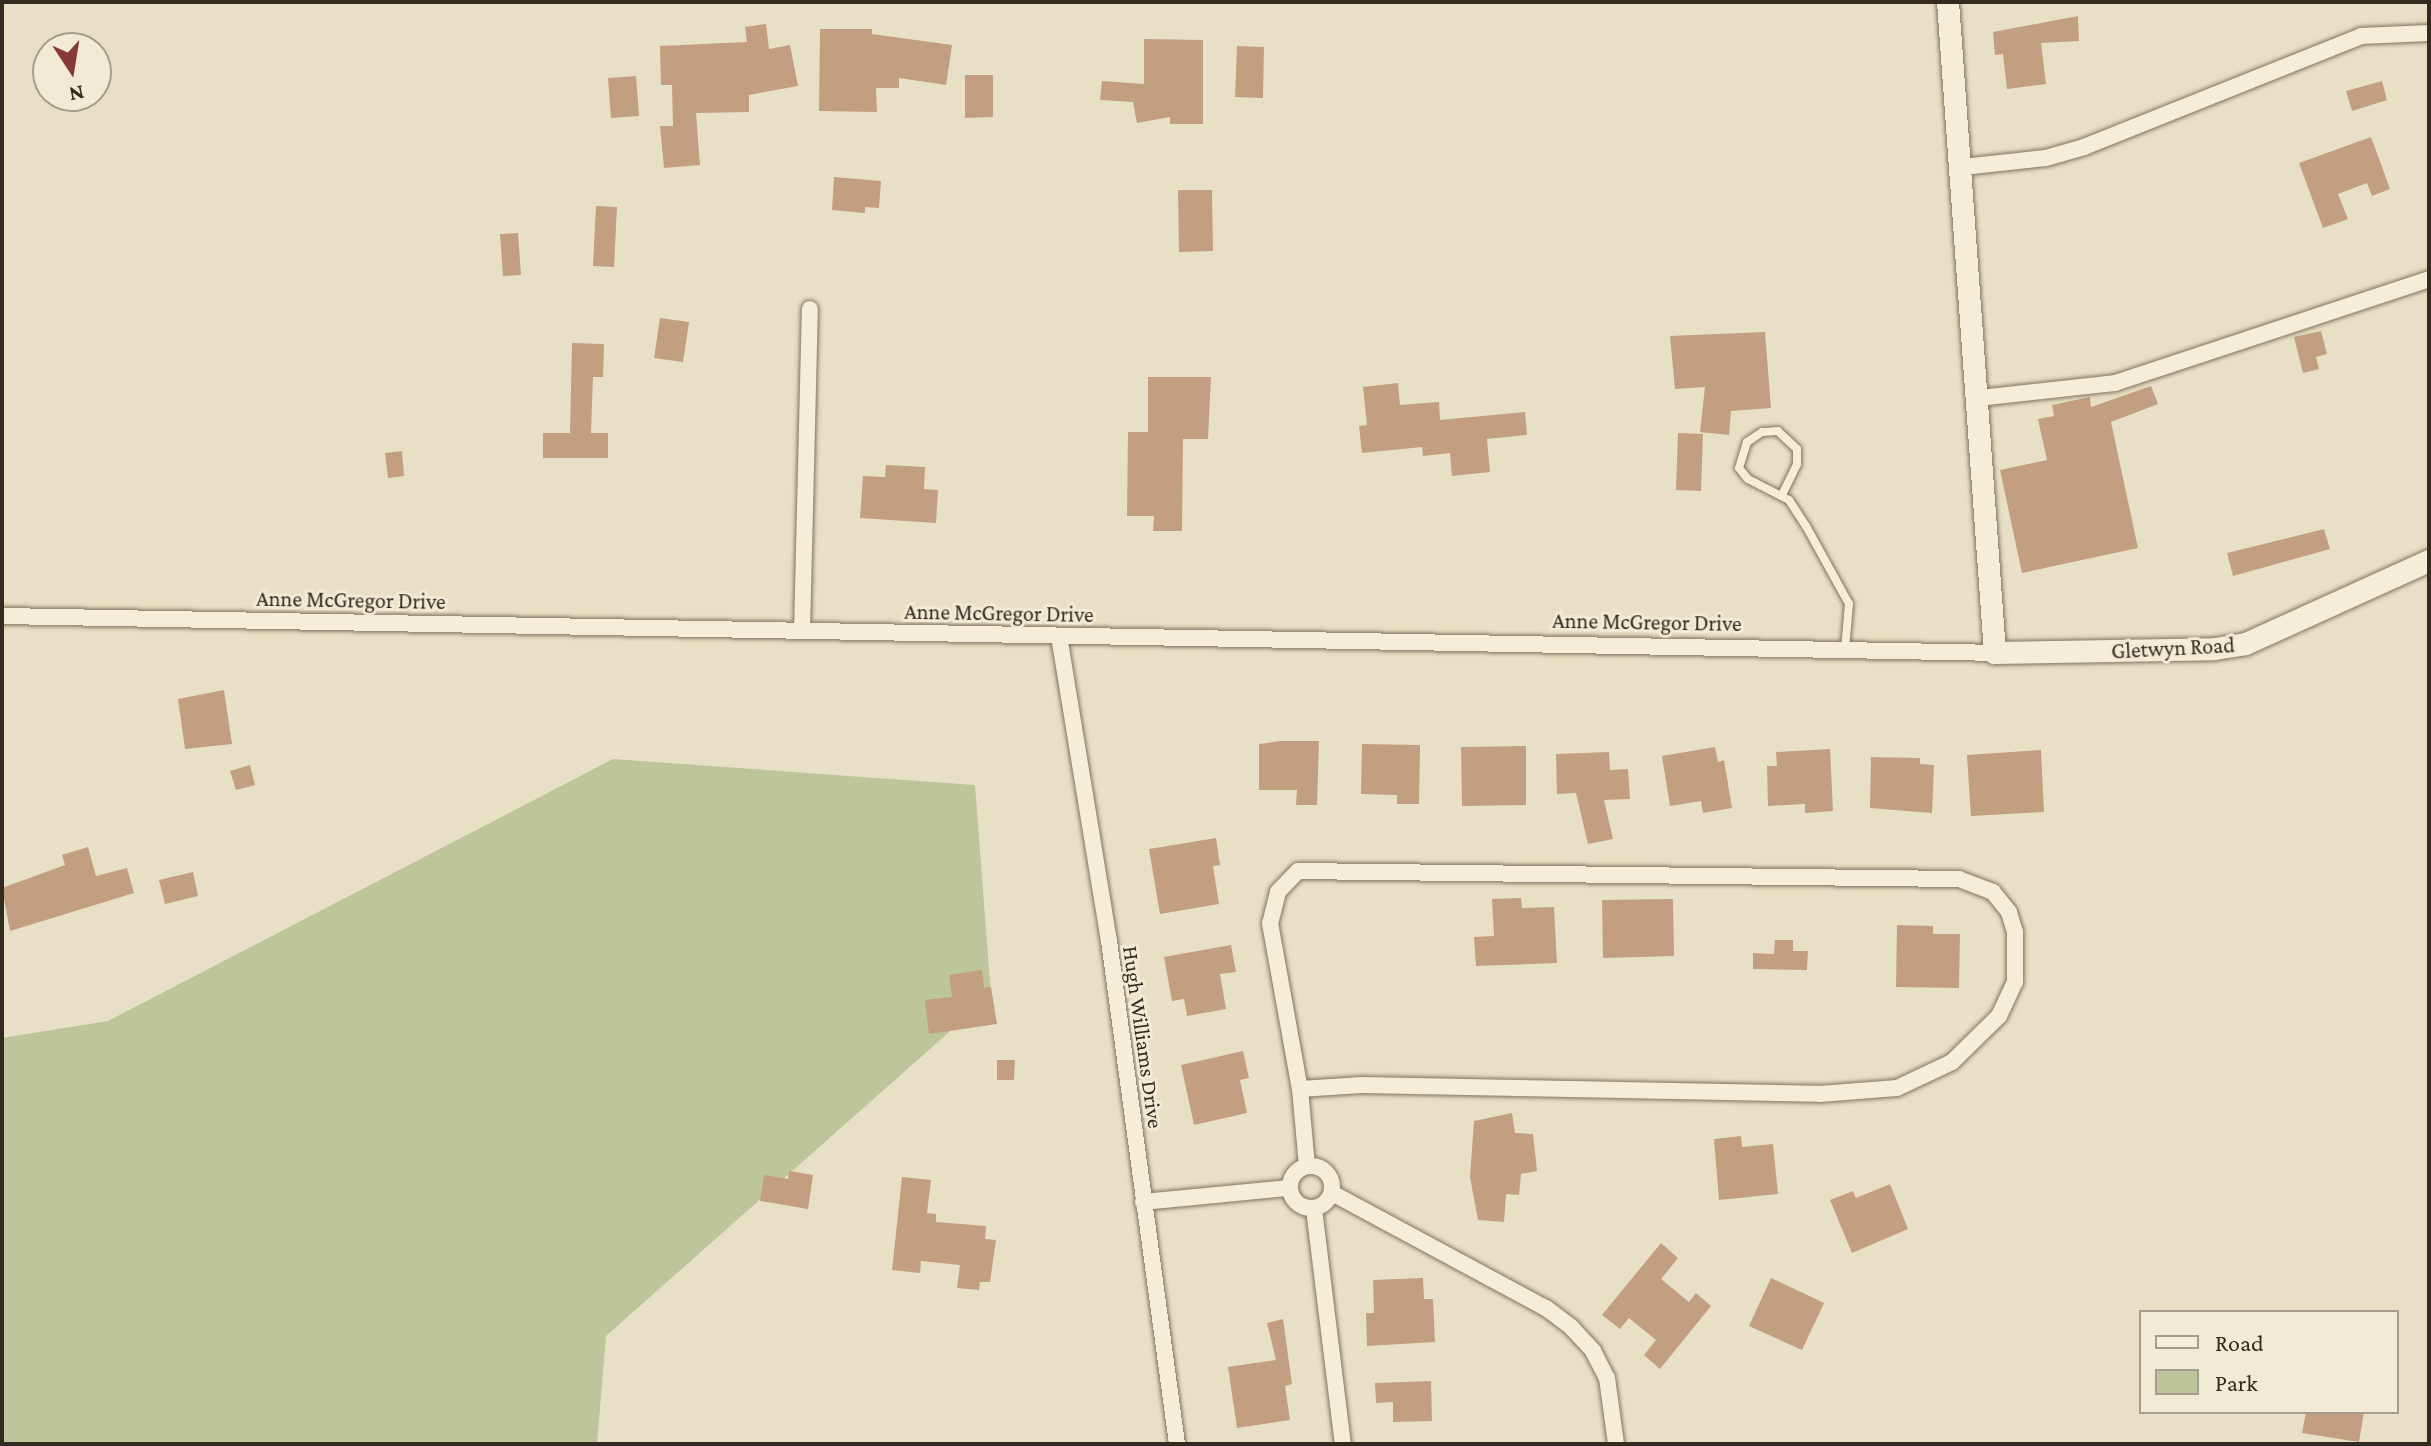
<!DOCTYPE html>
<html>
<head>
<meta charset="utf-8">
<style>
  body { margin:0 }
  #map { position:relative; width:2431px; height:1446px; overflow:hidden; background:#e8e0c6; font-family:"Crimson Pro",serif }
  div>[style] { position:absolute }
  .green>* { inset:0; background:#bec59b }
  .building>* { inset:0; background:#c29f80 }
  .roads { filter:drop-shadow(0 0 2px #81735e) drop-shadow(0 0 2px #81735e) }
  .lane>* { height:8px; margin:-4px; padding:0 4px; transform-origin:4px; border-radius:4px; background:#f4edd8 }
  .street>* { height:16px; margin:-8px; padding:0 8px; transform-origin:8px; border-radius:8px; background:#f4edd8 }
  .street>.ring { margin:-8px; padding:0; box-sizing:content-box; background:none; border:16px solid #f4edd8; border-radius:50% }
  .secondary>* { height:22px; margin:-11px; padding:0 11px; transform-origin:11px; border-radius:11px; background:#f4edd8 }
  span { translate:-50% -50%; white-space:nowrap; text-align:center; line-height:1.15; -webkit-text-stroke:6px #f1ead4; paint-order:stroke }
  .street-label { font-size:22px; color:#332a20 }
  .frame { position:absolute; inset:0; border:4px solid #332a20; pointer-events:none }
  .legend { position:absolute; left:2139px; top:1310px; width:260px; height:104px; box-sizing:border-box; background:#f1ead4; border:2px solid #a59d8c; margin:0; padding:10px 14px; list-style:none; font-size:24px; color:#332a20 }
  .legend li { display:flex; align-items:center; gap:16px; height:40px }
  .legend b { width:40px; border:2px solid #a59d8c }
  .north { position:absolute; left:32px; top:32px; width:80px; height:80px; box-sizing:border-box; background:#f1ead4; border:2px solid #a59d8c; border-radius:50%; rotate:168deg; font-size:22px; font-weight:700; line-height:32px; text-align:center; color:#332a20 }
  .north::after { content:''; display:block; margin:auto; width:28px; height:36px; background:#893935; clip-path:polygon(50% 0,100% 100%,50% 72%,0 100%) }
</style>
</head>
<body>
<div id="map">
  <div class="green">
    <i style="clip-path:polygon(613px 759px,975px 785px,991px 995px,606px 1336px,597px 1444px,2px 1444px,2px 1038px,108px 1021px)"></i>
  </div>
  <div class="building">
    <i style="clip-path:polygon(2078px 16px,2079px 41px,2041px 43px,2046px 84px,2007px 89px,2003px 54px,1995px 55px,1993px 32px)"></i>
    <i style="clip-path:polygon(766px 24px,769px 49px,790px 45px,798px 86px,749px 95px,749px 112px,696px 113px,700px 165px,664px 168px,660px 126px,673px 126px,672px 85px,661px 85px,660px 46px,747px 42px,745px 27px)"></i>
    <i style="clip-path:polygon(820px 29px,872px 29px,872px 34px,952px 45px,946px 85px,899px 78px,899px 88px,876px 88px,877px 112px,819px 111px)"></i>
    <i style="clip-path:polygon(1144px 39px,1203px 40px,1203px 124px,1170px 124px,1170px 117px,1137px 123px,1133px 102px,1100px 100px,1102px 81px,1144px 84px)"></i>
    <i style="clip-path:polygon(1237px 46px,1264px 47px,1263px 98px,1235px 97px)"></i>
    <i style="clip-path:polygon(965px 75px,993px 75px,993px 117px,965px 118px)"></i>
    <i style="clip-path:polygon(636px 76px,639px 116px,611px 118px,608px 78px)"></i>
    <i style="clip-path:polygon(2382px 81px,2387px 100px,2352px 111px,2346px 91px)"></i>
    <i style="clip-path:polygon(2371px 137px,2390px 189px,2372px 196px,2367px 183px,2338px 194px,2348px 219px,2323px 228px,2299px 163px)"></i>
    <i style="clip-path:polygon(834px 177px,881px 181px,879px 208px,865px 207px,865px 213px,832px 210px)"></i>
    <i style="clip-path:polygon(1178px 190px,1212px 190px,1213px 251px,1179px 252px)"></i>
    <i style="clip-path:polygon(596px 206px,617px 207px,614px 267px,593px 266px)"></i>
    <i style="clip-path:polygon(518px 233px,521px 275px,503px 276px,500px 234px)"></i>
    <i style="clip-path:polygon(660px 318px,689px 322px,683px 362px,654px 358px)"></i>
    <i style="clip-path:polygon(2321px 331px,2327px 354px,2316px 357px,2319px 369px,2303px 373px,2294px 337px)"></i>
    <i style="clip-path:polygon(1765px 332px,1771px 408px,1731px 411px,1729px 435px,1700px 432px,1705px 387px,1675px 389px,1670px 336px)"></i>
    <i style="clip-path:polygon(572px 343px,604px 344px,603px 377px,593px 377px,591px 433px,608px 433px,608px 458px,543px 458px,543px 433px,570px 433px)"></i>
    <i style="clip-path:polygon(1148px 377px,1211px 377px,1208px 439px,1183px 439px,1182px 531px,1153px 531px,1154px 516px,1127px 516px,1128px 432px,1148px 432px)"></i>
    <i style="clip-path:polygon(1398px 383px,1400px 405px,1439px 402px,1440px 420px,1525px 412px,1527px 435px,1487px 439px,1490px 472px,1452px 476px,1450px 453px,1423px 456px,1422px 447px,1362px 453px,1359px 426px,1367px 425px,1363px 387px)"></i>
    <i style="clip-path:polygon(2151px 386px,2158px 404px,2111px 422px,2138px 548px,2022px 573px,2000px 470px,2047px 460px,2038px 419px,2054px 416px,2052px 405px,2090px 397px,2091px 407px)"></i>
    <i style="clip-path:polygon(1678px 433px,1703px 434px,1701px 491px,1676px 490px)"></i>
    <i style="clip-path:polygon(402px 451px,404px 476px,388px 478px,385px 453px)"></i>
    <i style="clip-path:polygon(886px 465px,925px 467px,924px 489px,938px 490px,936px 523px,860px 518px,863px 476px,885px 477px)"></i>
    <i style="clip-path:polygon(2324px 529px,2330px 549px,2233px 576px,2227px 553px)"></i>
    <i style="clip-path:polygon(224px 690px,232px 744px,185px 749px,178px 699px)"></i>
    <i style="clip-path:polygon(1280px 741px,1319px 741px,1317px 805px,1296px 805px,1297px 790px,1259px 790px,1259px 744px)"></i>
    <i style="clip-path:polygon(1362px 744px,1420px 745px,1419px 804px,1397px 804px,1397px 795px,1361px 794px)"></i>
    <i style="clip-path:polygon(1526px 746px,1526px 805px,1462px 806px,1461px 747px)"></i>
    <i style="clip-path:polygon(1715px 747px,1718px 762px,1724px 760px,1732px 808px,1703px 813px,1701px 801px,1670px 806px,1662px 756px)"></i>
    <i style="clip-path:polygon(1830px 749px,1833px 811px,1805px 813px,1805px 804px,1768px 806px,1767px 766px,1777px 766px,1776px 752px)"></i>
    <i style="clip-path:polygon(2041px 750px,2044px 812px,1971px 816px,1967px 755px)"></i>
    <i style="clip-path:polygon(1609px 752px,1610px 770px,1628px 769px,1630px 799px,1604px 800px,1613px 839px,1588px 844px,1576px 793px,1557px 794px,1556px 754px)"></i>
    <i style="clip-path:polygon(1871px 757px,1920px 758px,1920px 764px,1934px 765px,1932px 813px,1870px 808px)"></i>
    <i style="clip-path:polygon(250px 765px,255px 785px,236px 790px,230px 771px)"></i>
    <i style="clip-path:polygon(1216px 838px,1220px 865px,1213px 866px,1219px 904px,1160px 914px,1149px 849px)"></i>
    <i style="clip-path:polygon(88px 847px,96px 876px,127px 868px,134px 893px,10px 931px,2px 888px,65px 865px,62px 855px)"></i>
    <i style="clip-path:polygon(193px 872px,198px 896px,165px 904px,159px 880px)"></i>
    <i style="clip-path:polygon(1521px 898px,1522px 908px,1554px 907px,1557px 963px,1476px 966px,1474px 937px,1494px 936px,1492px 899px)"></i>
    <i style="clip-path:polygon(1673px 899px,1674px 956px,1603px 958px,1602px 900px)"></i>
    <i style="clip-path:polygon(1897px 925px,1933px 926px,1933px 934px,1960px 934px,1959px 988px,1896px 987px)"></i>
    <i style="clip-path:polygon(1775px 940px,1793px 940px,1793px 951px,1808px 951px,1807px 970px,1753px 969px,1753px 953px,1774px 954px)"></i>
    <i style="clip-path:polygon(1231px 945px,1236px 972px,1220px 974px,1226px 1009px,1187px 1016px,1184px 999px,1172px 1001px,1164px 957px)"></i>
    <i style="clip-path:polygon(982px 970px,984px 988px,991px 987px,997px 1024px,929px 1034px,925px 1000px,952px 997px,949px 975px)"></i>
    <i style="clip-path:polygon(1243px 1051px,1249px 1078px,1240px 1080px,1247px 1113px,1194px 1125px,1181px 1065px)"></i>
    <i style="clip-path:polygon(997px 1060px,1015px 1060px,1014px 1080px,997px 1080px)"></i>
    <i style="clip-path:polygon(1512px 1113px,1515px 1133px,1533px 1134px,1537px 1171px,1521px 1174px,1519px 1195px,1506px 1194px,1504px 1222px,1478px 1220px,1470px 1177px,1474px 1121px)"></i>
    <i style="clip-path:polygon(1741px 1136px,1742px 1147px,1773px 1144px,1778px 1194px,1719px 1200px,1714px 1139px)"></i>
    <i style="clip-path:polygon(789px 1171px,813px 1175px,808px 1209px,760px 1201px,764px 1175px,788px 1179px)"></i>
    <i style="clip-path:polygon(902px 1177px,931px 1180px,927px 1213px,936px 1214px,936px 1222px,986px 1226px,985px 1239px,996px 1240px,990px 1282px,980px 1282px,979px 1290px,957px 1288px,960px 1265px,921px 1261px,920px 1273px,892px 1270px)"></i>
    <i style="clip-path:polygon(1890px 1184px,1908px 1229px,1852px 1253px,1830px 1200px,1853px 1191px,1856px 1198px)"></i>
    <i style="clip-path:polygon(1661px 1243px,1678px 1258px,1661px 1279px,1689px 1302px,1696px 1293px,1711px 1306px,1660px 1369px,1644px 1355px,1656px 1340px,1629px 1318px,1620px 1329px,1602px 1315px)"></i>
    <i style="clip-path:polygon(1423px 1278px,1424px 1299px,1433px 1299px,1435px 1342px,1367px 1346px,1366px 1313px,1374px 1313px,1373px 1280px)"></i>
    <i style="clip-path:polygon(1771px 1278px,1824px 1303px,1802px 1350px,1749px 1326px)"></i>
    <i style="clip-path:polygon(1283px 1319px,1292px 1384px,1285px 1386px,1290px 1420px,1237px 1428px,1228px 1367px,1276px 1360px,1267px 1323px)"></i>
    <i style="clip-path:polygon(1431px 1381px,1432px 1421px,1393px 1422px,1393px 1402px,1376px 1403px,1375px 1383px)"></i>
    <i style="clip-path:polygon(2306px 1412px,2364px 1412px,2359px 1442px,2302px 1433px)"></i>
  </div>
  <div class="roads">
    <div class="lane">
      <i style="left:1782px;top:495px;width:34px;rotate:-64deg"></i>
      <i style="left:1797px;top:464px;width:15px;rotate:-90deg"></i>
      <i style="left:1797px;top:449px;width:26px;rotate:-137deg"></i>
      <i style="left:1778px;top:431px;width:16px;rotate:176deg"></i>
      <i style="left:1762px;top:432px;width:18px;rotate:146deg"></i>
      <i style="left:1747px;top:442px;width:27px;rotate:107deg"></i>
      <i style="left:1739px;top:468px;width:14px;rotate:51deg"></i>
      <i style="left:1748px;top:479px;width:46px;rotate:27.1deg"></i>
      <i style="left:1789px;top:500px;width:31px;rotate:57deg"></i>
      <i style="left:1806px;top:526px;width:89px;rotate:61.1deg"></i>
      <i style="left:1849px;top:604px;width:45px;rotate:95.1deg"></i>
    </div>
    <div class="street">
      <i style="left:1963px;top:167px;width:83px;rotate:-6.2deg"></i>
      <i style="left:2046px;top:158px;width:40px;rotate:-16deg"></i>
      <i style="left:2084px;top:147px;width:298px;rotate:-21.8deg"></i>
      <i style="left:2361px;top:36px;width:68px;rotate:-2.5deg"></i>
      <i style="left:1979px;top:398px;width:137px;rotate:-6.3deg"></i>
      <i style="left:2115px;top:383px;width:331px;rotate:-18.3deg"></i>
      <i style="left:2px;top:616px;width:1993px;rotate:1.06deg"></i>
      <i style="left:802px;top:631px;width:322px;rotate:-88.6deg"></i>
      <i style="left:1059px;top:636px;width:309px;rotate:80.7deg"></i>
      <i style="left:1109px;top:941px;width:508px;rotate:82.3deg"></i>
      <i style="left:1300px;top:1089px;width:62px;rotate:-3.7deg"></i>
      <i style="left:1362px;top:1085px;width:458px;rotate:1.1deg"></i>
      <i style="left:1820px;top:1094px;width:77px;rotate:-4.5deg"></i>
      <i style="left:1897px;top:1088px;width:61px;rotate:-25.3deg"></i>
      <i style="left:1952px;top:1062px;width:66px;rotate:-44.4deg"></i>
      <i style="left:1999px;top:1016px;width:38px;rotate:-65deg"></i>
      <i style="left:2015px;top:982px;width:50px;rotate:-90deg"></i>
      <i style="left:2015px;top:932px;width:21px;rotate:-107deg"></i>
      <i style="left:2009px;top:912px;width:26px;rotate:-129deg"></i>
      <i style="left:1993px;top:892px;width:36px;rotate:-159deg"></i>
      <i style="left:1959px;top:879px;width:661px;rotate:-179.31deg"></i>
      <i style="left:1298px;top:871px;width:29px;rotate:134deg"></i>
      <i style="left:1278px;top:892px;width:32px;rotate:104deg"></i>
      <i style="left:1270px;top:923px;width:169px;rotate:79.8deg"></i>
      <i style="left:1300px;top:1089px;width:77px;rotate:84.8deg"></i>
      <i class="ring" style="left:1290px;top:1166px;width:26px;height:26px"></i>
      <i style="left:1332px;top:1193px;width:243px;rotate:28.3deg"></i>
      <i style="left:1546px;top:1308px;width:31px;rotate:37deg"></i>
      <i style="left:1571px;top:1327px;width:33px;rotate:47deg"></i>
      <i style="left:1593px;top:1351px;width:30px;rotate:63deg"></i>
      <i style="left:1607px;top:1378px;width:67px;rotate:82.2deg"></i>
      <i style="left:1143px;top:1202px;width:147px;rotate:-5.5deg"></i>
      <i style="left:1314px;top:1209px;width:237px;rotate:83deg"></i>
    </div>
    <div class="secondary">
      <i style="left:1948px;top:2px;width:653px;rotate:85.87deg"></i>
      <i style="left:1995px;top:653px;width:220px;rotate:-1deg"></i>
      <i style="left:2215px;top:649px;width:31px;rotate:-9deg"></i>
      <i style="left:2246px;top:644px;width:201px;rotate:-24.4deg"></i>
    </div>
  </div>
  <div class="street-label">
    <span style="left:351px;top:600px;rotate:1deg">Anne McGregor Drive</span>
    <span style="left:999px;top:613px;rotate:1deg">Anne McGregor Drive</span>
    <span style="left:1647px;top:622px;rotate:1deg">Anne McGregor Drive</span>
    <span style="left:2173px;top:648px;rotate:-3deg">Gletwyn Road</span>
    <span style="left:1143px;top:1037px;rotate:82deg">Hugh Williams Drive</span>
  </div>
  <div class="frame"></div>
  <ul class="legend">
  <li><b style="height:10px;background:#f4edd8"></b>Road</li>
  <li><b style="height:22px;background:#bec59b"></b>Park</li>
  </ul>
  <div class="north">N</div>
</div>
</body>
</html>
